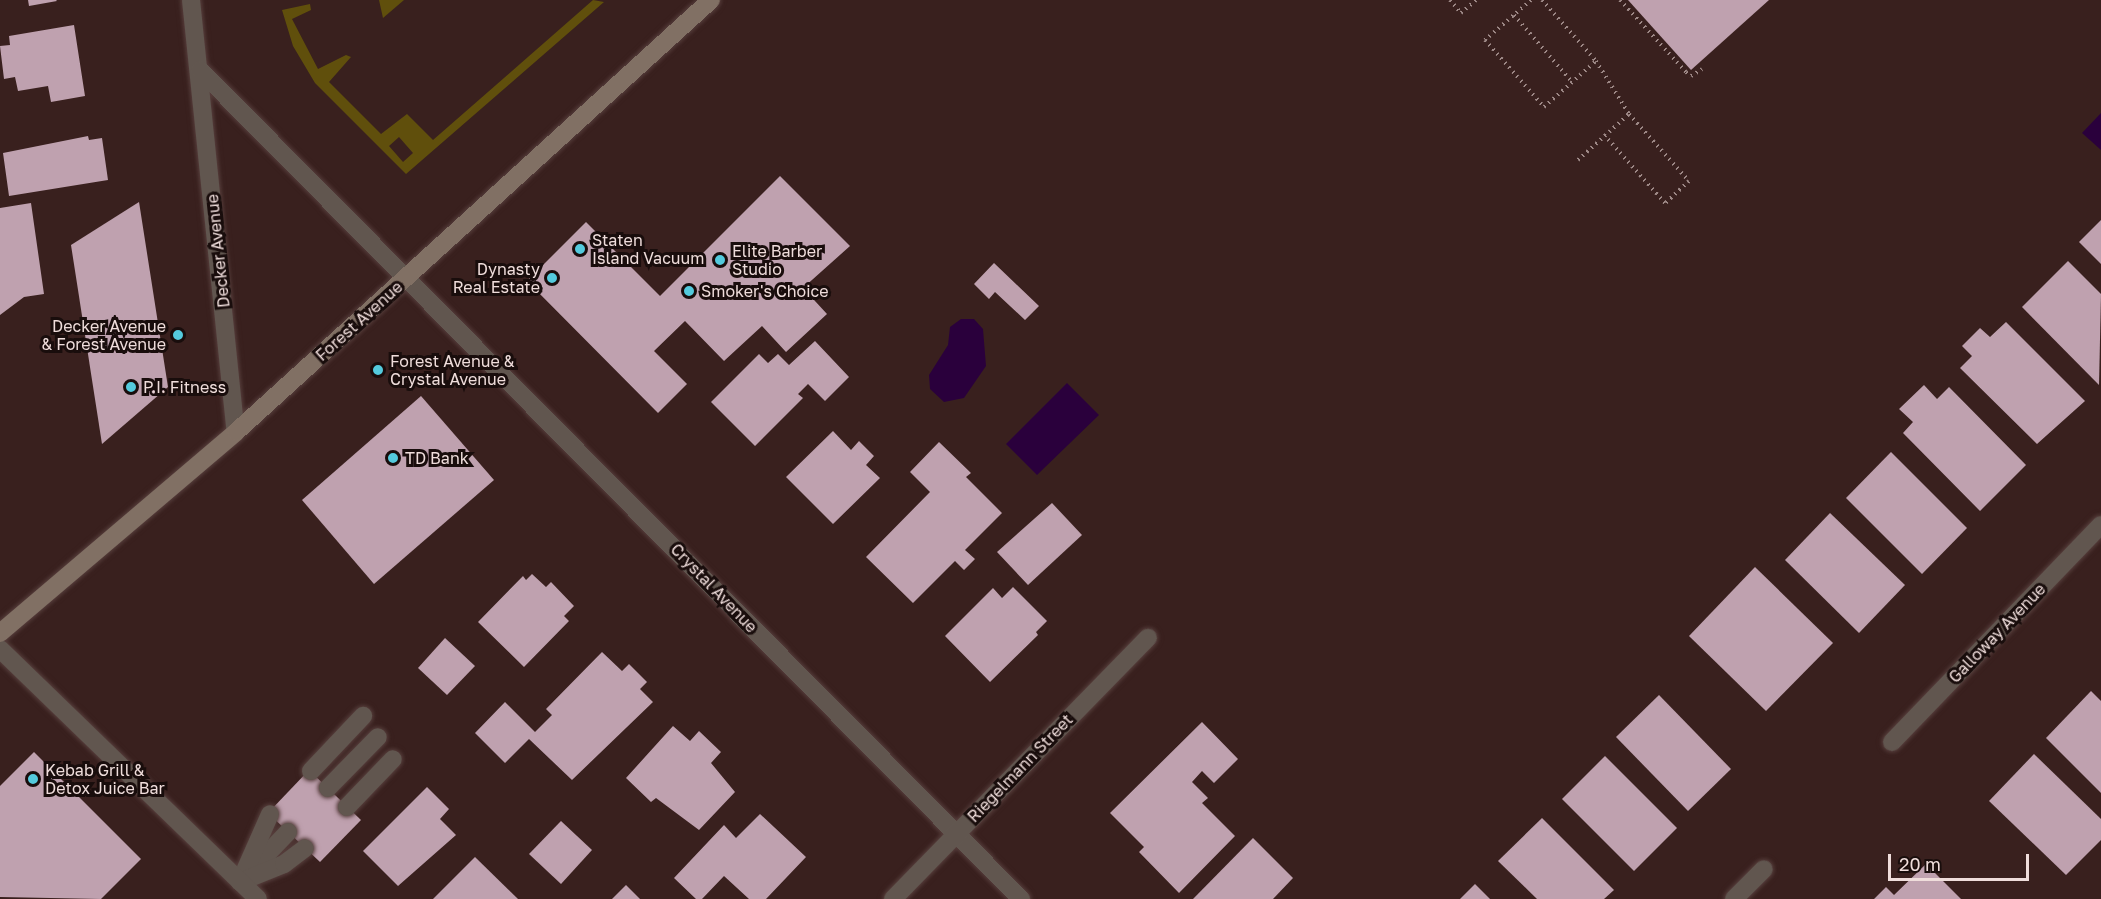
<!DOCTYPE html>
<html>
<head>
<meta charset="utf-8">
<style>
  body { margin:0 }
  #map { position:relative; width:2101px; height:899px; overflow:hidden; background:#39201e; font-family:"Golos Text",sans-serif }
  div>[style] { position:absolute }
  .green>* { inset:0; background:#604f0c }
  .water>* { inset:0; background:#2a003c }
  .building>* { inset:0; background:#bfa1af }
  .path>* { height:4px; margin-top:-2px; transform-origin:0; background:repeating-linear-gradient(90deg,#9d8886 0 1.5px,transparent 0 6px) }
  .roads { filter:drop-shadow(0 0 2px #563e3c) drop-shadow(0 0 2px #563e3c) }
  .lane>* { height:18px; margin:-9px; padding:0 9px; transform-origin:9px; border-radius:9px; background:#61564f }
  .street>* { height:18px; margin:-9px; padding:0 9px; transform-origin:9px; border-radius:9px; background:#61564f }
  .secondary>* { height:18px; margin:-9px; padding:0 9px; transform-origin:9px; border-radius:9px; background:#817064 }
  .dots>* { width:16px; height:16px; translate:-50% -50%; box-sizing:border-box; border:3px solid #190d0c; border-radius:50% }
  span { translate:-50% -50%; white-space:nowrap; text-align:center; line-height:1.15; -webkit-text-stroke:6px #190d0c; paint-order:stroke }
  .poi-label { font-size:16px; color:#efdddb }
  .left { translate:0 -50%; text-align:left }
  .right { translate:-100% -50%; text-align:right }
  .street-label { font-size:16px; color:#efdddb }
  .scale { position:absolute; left:1888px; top:854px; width:141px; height:27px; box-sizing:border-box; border:3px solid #efdddb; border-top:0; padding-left:8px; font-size:18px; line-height:21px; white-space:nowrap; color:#efdddb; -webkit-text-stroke:4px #190d0c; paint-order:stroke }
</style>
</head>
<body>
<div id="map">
  <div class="green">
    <i style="clip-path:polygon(379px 0,404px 0,383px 18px)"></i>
    <i style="clip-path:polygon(evenodd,593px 0,604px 2px,406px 174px,315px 83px,293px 46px,282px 10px,310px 4px,311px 10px,292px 19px,318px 69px,346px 55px,351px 57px,329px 82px,381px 134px,407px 114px,433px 140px,593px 0,399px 137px,413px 153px,403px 162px,389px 146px,399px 137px)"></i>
  </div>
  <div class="water">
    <i style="clip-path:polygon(2101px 113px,2101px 150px,2082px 133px)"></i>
    <i style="clip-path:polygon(961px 319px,974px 319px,983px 329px,986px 366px,964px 398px,944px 402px,930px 389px,929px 375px,948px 345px,950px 327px)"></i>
    <i style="clip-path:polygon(1067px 383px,1099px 415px,1037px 475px,1006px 444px)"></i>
  </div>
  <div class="building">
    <i style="clip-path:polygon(28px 0,56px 0,57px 1px,29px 6px)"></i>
    <i style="clip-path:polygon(1628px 0,1769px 0,1691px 70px)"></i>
    <i style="clip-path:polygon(74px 25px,85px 96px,51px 102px,48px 86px,18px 91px,15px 77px,4px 79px,0 46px,10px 45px,9px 36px)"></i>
    <i style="clip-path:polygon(88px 136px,89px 140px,102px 138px,108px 180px,9px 196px,3px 153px)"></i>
    <i style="clip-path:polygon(780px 176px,850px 246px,803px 288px,827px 314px,786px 352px,762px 326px,724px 361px,685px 321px,654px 351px,687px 384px,658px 413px,527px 281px,586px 222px,660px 296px)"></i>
    <i style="clip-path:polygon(139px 202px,168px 387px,102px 444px,71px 245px)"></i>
    <i style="clip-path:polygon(31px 203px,44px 294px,24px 297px,0 315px,0 208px)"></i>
    <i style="clip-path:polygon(2101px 220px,2101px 264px,2079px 242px)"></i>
    <i style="clip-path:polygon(2068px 261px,2101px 294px,2099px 385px,2022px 307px)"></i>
    <i style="clip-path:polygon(994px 263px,1039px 306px,1025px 320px,995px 292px,989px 299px,974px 284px)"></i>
    <i style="clip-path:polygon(2006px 322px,2085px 401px,2037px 444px,1960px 368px,1972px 356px,1962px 346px,1980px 328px,1990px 337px)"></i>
    <i style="clip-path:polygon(815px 341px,849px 377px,825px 401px,808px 384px,798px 394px,803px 398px,755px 446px,711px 402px,759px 354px,768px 363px,778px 354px,789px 365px)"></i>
    <i style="clip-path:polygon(1924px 385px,1937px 399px,1949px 387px,2026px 465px,1980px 511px,1903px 433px,1913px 422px,1899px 409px)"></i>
    <i style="clip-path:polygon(421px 396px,494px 480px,374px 584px,302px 500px)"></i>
    <i style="clip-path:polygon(833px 431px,851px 450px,859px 441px,874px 456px,866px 465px,880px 478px,833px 524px,786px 477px)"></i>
    <i style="clip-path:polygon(939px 442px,971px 473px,966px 477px,1002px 513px,965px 550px,975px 559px,964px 570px,955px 561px,913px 603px,866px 557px,930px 492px,910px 472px)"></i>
    <i style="clip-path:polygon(1891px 452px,1967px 528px,1922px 574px,1846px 498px)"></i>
    <i style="clip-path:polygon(1052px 503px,1082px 535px,1028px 585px,997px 552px)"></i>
    <i style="clip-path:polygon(1830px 513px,1905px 585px,1859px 633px,1785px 560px)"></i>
    <i style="clip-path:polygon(1755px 567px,1833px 643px,1766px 711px,1689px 636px)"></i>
    <i style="clip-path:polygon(532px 574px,546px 587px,551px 582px,574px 606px,564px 616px,569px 621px,524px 667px,478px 622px,523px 576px,526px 580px)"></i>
    <i style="clip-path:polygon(1013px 587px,1047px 621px,1036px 632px,1038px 635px,990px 682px,945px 636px,993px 588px,1002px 598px)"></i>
    <i style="clip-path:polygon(445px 638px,475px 666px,447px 695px,418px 668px)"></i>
    <i style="clip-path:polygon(602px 652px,622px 671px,629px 664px,647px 682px,640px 689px,653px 702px,572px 780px,529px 739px,505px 763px,475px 733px,505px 702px,535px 732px,552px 715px,546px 709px)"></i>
    <i style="clip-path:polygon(2091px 691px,2101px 701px,2101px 793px,2046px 738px)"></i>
    <i style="clip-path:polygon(1659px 695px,1731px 769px,1688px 811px,1616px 737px)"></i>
    <i style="clip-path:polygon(1202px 722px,1238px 759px,1214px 783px,1202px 771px,1192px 782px,1208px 798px,1202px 803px,1235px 836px,1179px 893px,1139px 852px,1144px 847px,1110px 813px)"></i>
    <i style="clip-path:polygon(673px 726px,690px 741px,699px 731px,721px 752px,711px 763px,735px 792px,699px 830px,656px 798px,651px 802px,626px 778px)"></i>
    <i style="clip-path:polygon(34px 752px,141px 859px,101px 899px,0 897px,0 786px)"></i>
    <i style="clip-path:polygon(2034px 754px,2101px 819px,2101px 840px,2066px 875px,1989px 801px)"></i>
    <i style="clip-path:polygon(1605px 756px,1677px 828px,1634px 871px,1562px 799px)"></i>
    <i style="clip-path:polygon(309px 770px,361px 820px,320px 862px,268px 813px)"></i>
    <i style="clip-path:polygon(427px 787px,449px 809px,440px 819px,456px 835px,398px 886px,363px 851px)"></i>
    <i style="clip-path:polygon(760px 814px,806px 857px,766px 899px,749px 899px,724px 876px,702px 899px,696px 899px,674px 878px,724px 825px,736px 838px)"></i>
    <i style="clip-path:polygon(1542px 818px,1614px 890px,1604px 899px,1537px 899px,1498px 861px)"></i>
    <i style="clip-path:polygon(561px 821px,592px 850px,561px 884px,529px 854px)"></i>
    <i style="clip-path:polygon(1253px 838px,1293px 878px,1273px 899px,1193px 899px)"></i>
    <i style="clip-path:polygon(475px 857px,518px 899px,433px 899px)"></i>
    <i style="clip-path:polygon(1926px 864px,1961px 899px,1874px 899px,1886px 887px,1894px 895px)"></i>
    <i style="clip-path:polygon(1475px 884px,1490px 899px,1460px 899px)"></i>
    <i style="clip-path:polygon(626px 885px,640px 899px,612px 899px)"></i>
  </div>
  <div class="path">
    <i style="left:1450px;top:0;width:17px;rotate:50deg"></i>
    <i style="left:1461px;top:13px;width:20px;rotate:-41deg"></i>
    <i style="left:1531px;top:0;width:61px;rotate:139deg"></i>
    <i style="left:1485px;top:40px;width:89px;rotate:48.6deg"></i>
    <i style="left:1544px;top:107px;width:69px;rotate:-41.5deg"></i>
    <i style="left:1542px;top:0;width:81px;rotate:48.5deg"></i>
    <i style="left:1596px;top:61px;width:62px;rotate:58.1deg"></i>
    <i style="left:1629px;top:114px;width:90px;rotate:48.2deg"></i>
    <i style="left:1689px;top:181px;width:33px;rotate:137deg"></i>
    <i style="left:1665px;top:203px;width:90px;rotate:-131.8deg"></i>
    <i style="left:1620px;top:0;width:98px;rotate:47.5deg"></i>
    <i style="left:1686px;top:72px;width:6px;rotate:39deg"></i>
    <i style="left:1691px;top:76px;width:13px;rotate:-32deg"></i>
    <i style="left:1514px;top:15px;width:89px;rotate:49.1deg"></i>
    <i style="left:1578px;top:160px;width:69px;rotate:-42deg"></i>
  </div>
  <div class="roads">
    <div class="lane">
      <i style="left:311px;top:771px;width:76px;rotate:-46.6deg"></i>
      <i style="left:328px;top:788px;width:71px;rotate:-45.6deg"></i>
      <i style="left:347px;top:807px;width:66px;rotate:-46.2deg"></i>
      <i style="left:248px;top:874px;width:58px;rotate:-46.4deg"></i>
      <i style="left:240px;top:882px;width:74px;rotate:-66.2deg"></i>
      <i style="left:240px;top:882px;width:48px;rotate:-22.2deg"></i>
      <i style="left:284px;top:864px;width:26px;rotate:-37deg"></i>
    </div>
    <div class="street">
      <i style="left:191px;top:0;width:434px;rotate:84.1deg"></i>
      <i style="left:200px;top:70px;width:1167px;rotate:45.28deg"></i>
      <i style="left:0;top:649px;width:359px;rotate:44.1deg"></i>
      <i style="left:1892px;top:742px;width:301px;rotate:-46.1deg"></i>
      <i style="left:893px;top:899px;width:365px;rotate:-45.7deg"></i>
      <i style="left:1734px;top:899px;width:42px;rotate:-45deg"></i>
    </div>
    <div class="secondary">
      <i style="left:0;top:633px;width:310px;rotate:-40.4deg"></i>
      <i style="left:236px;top:432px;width:642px;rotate:-42.29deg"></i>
    </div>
  </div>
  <div class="dots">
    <i style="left:580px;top:249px;background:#54cadd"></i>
    <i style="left:720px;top:260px;background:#54cadd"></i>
    <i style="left:552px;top:278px;background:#54cadd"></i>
    <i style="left:689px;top:291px;background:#54cadd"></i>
    <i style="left:178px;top:335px;background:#54cadd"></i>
    <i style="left:378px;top:370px;background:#54cadd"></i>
    <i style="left:131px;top:387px;background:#54cadd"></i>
    <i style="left:393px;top:458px;background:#54cadd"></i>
    <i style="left:33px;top:779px;background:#54cadd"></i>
  </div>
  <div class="poi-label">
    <span class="left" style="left:592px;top:249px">Staten<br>Island Vacuum</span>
    <span class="left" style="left:732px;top:260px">Elite Barber<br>Studio</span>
    <span class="right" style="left:540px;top:278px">Dynasty<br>Real Estate</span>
    <span class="left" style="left:701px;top:291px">Smoker's Choice</span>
    <span class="right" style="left:166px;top:335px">Decker Avenue<br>&amp; Forest Avenue</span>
    <span class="left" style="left:390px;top:370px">Forest Avenue &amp;<br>Crystal Avenue</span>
    <span class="left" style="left:143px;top:387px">P.I. Fitness</span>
    <span class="left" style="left:405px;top:458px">TD Bank</span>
    <span class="left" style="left:45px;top:779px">Kebab Grill &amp;<br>Detox Juice Bar</span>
  </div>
  <div class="street-label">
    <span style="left:218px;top:251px;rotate:-96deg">Decker Avenue</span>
    <span style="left:359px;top:321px;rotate:-42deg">Forest Avenue</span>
    <span style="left:714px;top:588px;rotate:46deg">Crystal Avenue</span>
    <span style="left:1997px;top:633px;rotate:-46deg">Galloway Avenue</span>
    <span style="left:1020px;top:768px;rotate:-46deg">Riegelmann Street</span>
  </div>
  <div class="scale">20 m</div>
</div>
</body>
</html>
